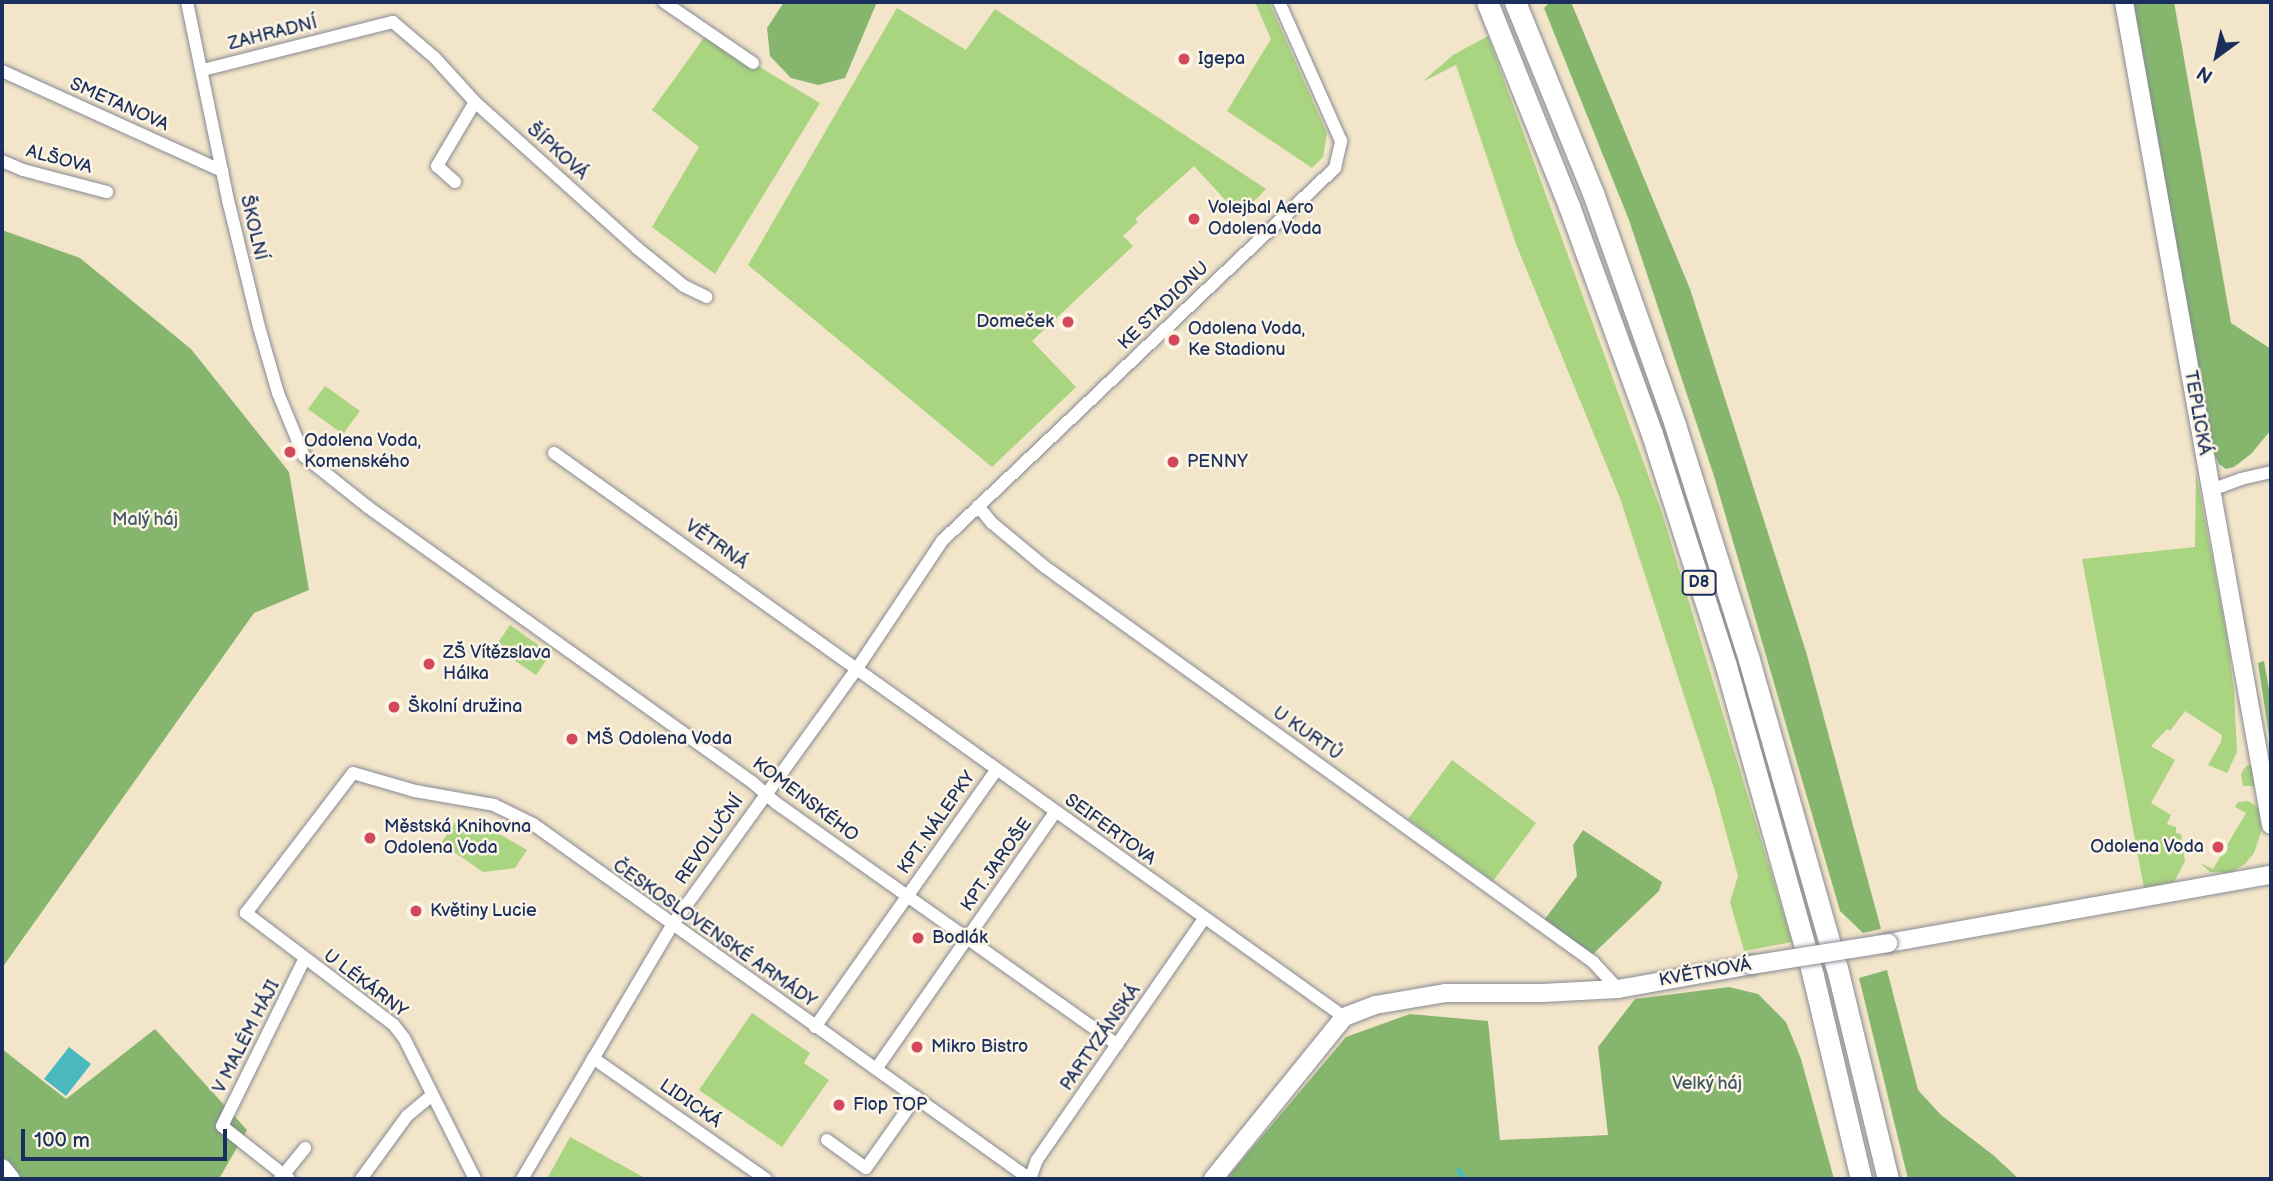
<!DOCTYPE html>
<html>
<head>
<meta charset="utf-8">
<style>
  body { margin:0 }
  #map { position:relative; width:2273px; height:1181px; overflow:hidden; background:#f3e5c9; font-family:"Balsamiq Sans",sans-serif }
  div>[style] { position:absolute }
  .green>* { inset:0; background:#a9d480 }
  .forest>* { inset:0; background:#86b66e }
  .water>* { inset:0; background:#49b8bf }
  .stream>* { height:4.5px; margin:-2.25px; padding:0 2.25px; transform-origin:2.25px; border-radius:2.25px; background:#49b8bf }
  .roads { filter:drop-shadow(0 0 2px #878a94) drop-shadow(0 0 2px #878a94) }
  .street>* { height:12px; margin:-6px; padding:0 6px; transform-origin:6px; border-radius:6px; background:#fff }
  .secondary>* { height:18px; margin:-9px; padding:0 9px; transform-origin:9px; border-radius:9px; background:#fff }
  .highway>* { height:21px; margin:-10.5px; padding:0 10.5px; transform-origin:10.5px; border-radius:10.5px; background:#fff }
  .bridges { filter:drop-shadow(0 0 2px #878a94) drop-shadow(0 0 2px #878a94) }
  .secondary-bridge>* { height:18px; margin:-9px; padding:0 9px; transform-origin:9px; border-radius:9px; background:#fff }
  .dots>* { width:19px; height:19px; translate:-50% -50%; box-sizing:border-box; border:4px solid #fcf5e5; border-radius:50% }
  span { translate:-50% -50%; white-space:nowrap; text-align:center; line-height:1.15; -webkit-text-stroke:5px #fcf5e5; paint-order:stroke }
  .shield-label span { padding:2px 5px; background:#fcf5e5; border:2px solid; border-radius:5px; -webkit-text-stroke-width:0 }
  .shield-label { font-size:16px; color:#1b2f5e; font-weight:700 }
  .street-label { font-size:18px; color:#1b2f5e }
  .poi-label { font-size:18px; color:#1b2f5e }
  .left { translate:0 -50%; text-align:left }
  .right { translate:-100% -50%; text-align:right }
  .park-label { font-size:18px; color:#3e5866 }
  .frame { position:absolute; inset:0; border:4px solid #1b2f5e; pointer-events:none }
  .north { position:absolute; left:2182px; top:21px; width:70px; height:70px; -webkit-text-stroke:5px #fcf5e5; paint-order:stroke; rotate:213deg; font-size:19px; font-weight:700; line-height:28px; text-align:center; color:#1b2f5e }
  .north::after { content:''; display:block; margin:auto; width:24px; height:32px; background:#1b2f5e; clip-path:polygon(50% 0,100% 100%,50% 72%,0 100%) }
  .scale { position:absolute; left:21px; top:1129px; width:206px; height:32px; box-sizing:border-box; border:4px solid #1b2f5e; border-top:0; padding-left:9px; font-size:21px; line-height:24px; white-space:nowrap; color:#1b2f5e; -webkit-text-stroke:5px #fcf5e5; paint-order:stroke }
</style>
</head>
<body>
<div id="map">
  <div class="green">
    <i style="clip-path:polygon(1255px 2px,1269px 2px,1327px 133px,1323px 157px,1312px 168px,1227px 111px,1271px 39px)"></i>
    <i style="clip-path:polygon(897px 8px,966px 50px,995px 9px,1266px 189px,1240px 216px,1194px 166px,1135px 219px,1138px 222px,1123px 236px,1133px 246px,1032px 341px,1076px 387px,992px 467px,748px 265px)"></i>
    <i style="clip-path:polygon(706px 35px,820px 103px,715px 274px,652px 227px,699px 147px,652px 110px)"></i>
    <i style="clip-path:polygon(1488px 36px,1662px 513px,1792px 942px,1744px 951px,1730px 902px,1738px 876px,1713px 785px,1620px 498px,1516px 244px,1456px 65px,1422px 82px,1453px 55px)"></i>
    <i style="clip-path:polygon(325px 386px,360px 411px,343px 434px,308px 409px)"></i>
    <i style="clip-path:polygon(2196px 473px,2227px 637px,2234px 691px,2237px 752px,2227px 773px,2208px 765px,2221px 742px,2222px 735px,2185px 711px,2170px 731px,2167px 729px,2151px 746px,2175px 760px,2151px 803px,2171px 815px,2167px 824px,2176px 827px,2176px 833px,2181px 834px,2185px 861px,2174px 882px,2144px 888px,2082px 559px,2195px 547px)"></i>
    <i style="clip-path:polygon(510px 625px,551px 654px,536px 675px,495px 647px)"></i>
    <i style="clip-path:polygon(1452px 760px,1536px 823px,1493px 881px,1408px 819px)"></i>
    <i style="clip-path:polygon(2252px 765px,2255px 786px,2243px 786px,2241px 774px,2246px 766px)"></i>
    <i style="clip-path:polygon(2248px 801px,2258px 807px,2262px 829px,2254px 853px,2245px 864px,2230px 873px,2210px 872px,2200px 863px,2213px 869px,2246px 813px,2235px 807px,2238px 802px)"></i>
    <i style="clip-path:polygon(456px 821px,489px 828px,527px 850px,515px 868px,483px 872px,441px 843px)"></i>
    <i style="clip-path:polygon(752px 1013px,810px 1053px,804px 1063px,829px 1080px,782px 1147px,699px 1090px)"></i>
    <i style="clip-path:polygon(570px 1137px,647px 1179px,547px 1179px)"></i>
  </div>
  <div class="forest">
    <i style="clip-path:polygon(784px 2px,877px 2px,845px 78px,818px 85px,791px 78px,770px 56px,767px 28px)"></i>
    <i style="clip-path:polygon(1550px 2px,1571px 2px,1690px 289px,1807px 655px,1881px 929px,1863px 933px,1840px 911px,1714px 476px,1629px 220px,1544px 8px)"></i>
    <i style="clip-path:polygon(2132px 2px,2174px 2px,2231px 323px,2271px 349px,2271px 430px,2251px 454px,2234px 467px,2226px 469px,2219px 464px,2213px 450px)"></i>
    <i style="clip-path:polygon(2px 230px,80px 258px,191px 349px,289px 472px,309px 590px,254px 613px,2px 968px)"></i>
    <i style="clip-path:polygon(2264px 661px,2271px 700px,2271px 749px,2258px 663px)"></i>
    <i style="clip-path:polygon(1583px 830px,1662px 882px,1659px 891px,1592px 955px,1545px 919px,1577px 876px,1573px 845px)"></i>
    <i style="clip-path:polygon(1887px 970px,1918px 1090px,1941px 1115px,1993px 1155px,2019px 1179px,1908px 1179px,1859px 978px)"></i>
    <i style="clip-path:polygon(1729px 987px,1758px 994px,1786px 1022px,1801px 1059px,1834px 1179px,1226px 1179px,1346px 1037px,1410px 1014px,1488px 1021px,1500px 1140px,1608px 1135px,1598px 1047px,1635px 999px)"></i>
    <i style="clip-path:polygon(155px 1029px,247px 1130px,219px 1179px,2px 1179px,2px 1049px,66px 1099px)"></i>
  </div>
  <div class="water">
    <i style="clip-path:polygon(69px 1047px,91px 1064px,66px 1096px,44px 1079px)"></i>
  </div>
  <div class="stream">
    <i style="left:1459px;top:1170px;width:10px;rotate:61deg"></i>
  </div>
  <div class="roads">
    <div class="street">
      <i style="left:187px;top:2px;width:206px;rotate:78.3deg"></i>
      <i style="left:229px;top:204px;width:127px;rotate:76.3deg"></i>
      <i style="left:259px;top:327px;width:69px;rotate:73.9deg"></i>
      <i style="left:278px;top:393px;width:68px;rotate:67.6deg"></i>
      <i style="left:304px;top:456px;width:82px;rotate:38.6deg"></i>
      <i style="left:368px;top:507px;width:472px;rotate:35.6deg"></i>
      <i style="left:752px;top:782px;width:32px;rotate:41deg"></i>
      <i style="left:776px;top:803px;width:418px;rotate:35.3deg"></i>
      <i style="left:664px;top:2px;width:108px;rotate:34.4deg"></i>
      <i style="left:203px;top:70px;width:196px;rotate:-14.2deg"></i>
      <i style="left:393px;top:22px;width:55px;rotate:40.6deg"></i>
      <i style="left:435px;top:58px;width:59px;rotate:47.7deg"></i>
      <i style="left:475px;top:102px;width:218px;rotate:42deg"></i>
      <i style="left:637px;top:248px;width:60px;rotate:39deg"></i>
      <i style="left:684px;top:286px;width:25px;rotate:26deg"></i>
      <i style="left:2px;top:71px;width:242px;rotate:24.4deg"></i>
      <i style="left:2px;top:161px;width:23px;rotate:23deg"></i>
      <i style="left:23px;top:170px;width:87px;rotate:14.7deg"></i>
      <i style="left:455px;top:182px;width:24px;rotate:-138deg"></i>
      <i style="left:437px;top:166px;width:74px;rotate:-59.3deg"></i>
      <i style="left:554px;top:453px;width:971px;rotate:35.52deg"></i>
      <i style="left:2211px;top:490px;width:32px;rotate:-20deg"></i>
      <i style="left:2241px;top:479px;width:31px;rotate:-13deg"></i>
      <i style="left:978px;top:506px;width:22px;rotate:51deg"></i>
      <i style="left:992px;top:523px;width:69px;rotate:39.7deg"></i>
      <i style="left:1045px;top:567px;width:676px;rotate:35.78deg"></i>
      <i style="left:1593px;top:962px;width:37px;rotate:47deg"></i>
      <i style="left:815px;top:1027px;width:314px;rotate:-54.8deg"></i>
      <i style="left:593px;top:1058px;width:211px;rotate:35deg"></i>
      <i style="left:876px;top:1069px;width:313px;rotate:-55.1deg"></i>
      <i style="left:827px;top:1140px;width:48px;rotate:35.7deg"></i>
      <i style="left:866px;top:1168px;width:87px;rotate:-54.8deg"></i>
      <i style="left:280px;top:1179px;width:40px;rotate:-51deg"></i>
      <i style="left:289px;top:1179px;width:85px;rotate:-141.7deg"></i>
      <i style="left:222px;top:1126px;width:185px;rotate:-63.7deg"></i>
      <i style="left:361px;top:1179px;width:78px;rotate:-53.9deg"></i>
      <i style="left:407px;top:1116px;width:31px;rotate:-40deg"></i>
      <i style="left:475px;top:1179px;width:158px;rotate:-116.7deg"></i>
      <i style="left:404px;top:1038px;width:16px;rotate:-128deg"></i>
      <i style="left:394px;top:1025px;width:186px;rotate:-142.9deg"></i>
      <i style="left:246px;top:913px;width:176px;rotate:-52.6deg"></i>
      <i style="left:353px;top:773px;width:65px;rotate:16.2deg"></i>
      <i style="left:415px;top:791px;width:80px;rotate:10deg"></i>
      <i style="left:494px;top:805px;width:43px;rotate:26deg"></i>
      <i style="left:533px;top:824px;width:611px;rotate:35.54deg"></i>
      <i style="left:522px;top:1179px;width:295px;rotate:-59.4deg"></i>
      <i style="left:672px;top:925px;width:314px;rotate:-54.2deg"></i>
      <i style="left:856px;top:670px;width:155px;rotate:-56.3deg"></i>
      <i style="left:942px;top:541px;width:542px;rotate:-43.5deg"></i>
      <i style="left:1335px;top:168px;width:28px;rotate:-77deg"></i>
      <i style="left:1341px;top:141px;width:152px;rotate:-114deg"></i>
      <i style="left:1030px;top:1179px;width:20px;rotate:-70deg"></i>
      <i style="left:1037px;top:1160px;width:293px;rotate:-55.3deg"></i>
    </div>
    <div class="secondary">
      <i style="left:2124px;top:2px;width:836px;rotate:79.87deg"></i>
      <i style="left:1888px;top:943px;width:389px;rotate:-10.1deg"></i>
      <i style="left:2px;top:1168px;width:14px;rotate:51deg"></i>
      <i style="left:1213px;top:1179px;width:208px;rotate:-51deg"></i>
      <i style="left:1344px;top:1017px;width:33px;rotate:-21deg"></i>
      <i style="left:1375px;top:1005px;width:71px;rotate:-9.7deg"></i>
      <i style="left:1445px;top:993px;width:97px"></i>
      <i style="left:1542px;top:993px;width:76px;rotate:-3deg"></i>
      <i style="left:1618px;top:989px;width:135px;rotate:-10.2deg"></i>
    </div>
    <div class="highway">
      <i style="left:1487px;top:2px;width:220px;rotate:68.1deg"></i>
      <i style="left:1569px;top:206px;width:243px;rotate:70deg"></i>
      <i style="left:1652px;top:434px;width:244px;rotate:72.3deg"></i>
      <i style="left:1726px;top:666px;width:322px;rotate:74.3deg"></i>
      <i style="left:1813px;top:976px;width:209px;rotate:76.7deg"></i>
      <i style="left:1515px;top:2px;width:206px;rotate:67.8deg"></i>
      <i style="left:1593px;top:193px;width:246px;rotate:70.5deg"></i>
      <i style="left:1675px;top:425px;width:246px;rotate:72.5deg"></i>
      <i style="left:1749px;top:660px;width:320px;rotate:74.1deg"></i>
      <i style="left:1837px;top:968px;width:217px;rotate:76.4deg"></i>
    </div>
  </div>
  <div class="bridges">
    <div class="secondary-bridge">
      <i style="left:1751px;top:965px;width:139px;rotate:-9.1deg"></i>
    </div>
  </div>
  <div class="dots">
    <i style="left:1184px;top:59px;background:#d1495b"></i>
    <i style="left:1194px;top:219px;background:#d1495b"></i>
    <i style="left:1068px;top:322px;background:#d1495b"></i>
    <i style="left:1174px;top:340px;background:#d1495b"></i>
    <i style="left:290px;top:452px;background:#d1495b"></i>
    <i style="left:1173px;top:462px;background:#d1495b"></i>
    <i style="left:429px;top:664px;background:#d1495b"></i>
    <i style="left:394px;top:707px;background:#d1495b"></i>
    <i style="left:572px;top:739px;background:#d1495b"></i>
    <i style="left:370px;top:838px;background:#d1495b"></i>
    <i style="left:2218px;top:847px;background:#d1495b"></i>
    <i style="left:416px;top:911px;background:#d1495b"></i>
    <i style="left:918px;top:938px;background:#d1495b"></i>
    <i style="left:917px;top:1047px;background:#d1495b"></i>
    <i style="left:839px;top:1105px;background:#d1495b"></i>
  </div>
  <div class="shield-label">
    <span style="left:1699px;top:583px">D8</span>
  </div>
  <div class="street-label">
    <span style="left:273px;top:34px;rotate:-14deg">ZAHRADNÍ</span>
    <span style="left:119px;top:105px;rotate:24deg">SMETANOVA</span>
    <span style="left:557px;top:152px;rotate:42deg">ŠÍPKOVÁ</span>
    <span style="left:59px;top:160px;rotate:15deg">ALŠOVA</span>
    <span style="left:253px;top:228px;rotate:77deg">ŠKOLNÍ</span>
    <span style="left:1164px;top:306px;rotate:-44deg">KE STADIONU</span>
    <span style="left:2197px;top:413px;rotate:80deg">TEPLICKÁ</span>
    <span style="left:716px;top:545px;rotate:35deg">VĚTRNÁ</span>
    <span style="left:1307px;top:734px;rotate:35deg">U KURTŮ</span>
    <span style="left:805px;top:800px;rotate:37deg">KOMENSKÉHO</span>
    <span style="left:937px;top:823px;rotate:-55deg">KPT. NÁLEPKY</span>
    <span style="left:1110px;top:830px;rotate:36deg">SEIFERTOVA</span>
    <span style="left:710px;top:840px;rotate:-55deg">REVOLUČNÍ</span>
    <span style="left:997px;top:865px;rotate:-55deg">KPT. JAROŠE</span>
    <span style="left:714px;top:934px;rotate:35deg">ČESKOSLOVENSKÉ ARMÁDY</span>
    <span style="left:1705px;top:973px;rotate:-10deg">KVĚTNOVÁ</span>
    <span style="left:365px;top:984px;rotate:37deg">U LÉKÁRNY</span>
    <span style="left:247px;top:1037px;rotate:-63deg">V MALÉM HÁJI</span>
    <span style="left:1101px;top:1038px;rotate:-55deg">PARTYZÁNSKÁ</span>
    <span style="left:690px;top:1104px;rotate:35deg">LIDICKÁ</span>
  </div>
  <div class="poi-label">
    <span class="left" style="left:1198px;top:59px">Igepa</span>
    <span class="left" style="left:1208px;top:219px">Volejbal Aero<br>Odolena Voda</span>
    <span class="right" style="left:1054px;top:322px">Domeček</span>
    <span class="left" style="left:1188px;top:340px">Odolena Voda,<br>Ke Stadionu</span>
    <span class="left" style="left:304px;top:452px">Odolena Voda,<br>Komenského</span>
    <span class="left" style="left:1187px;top:462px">PENNY</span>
    <span class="left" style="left:443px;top:664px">ZŠ Vítězslava<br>Hálka</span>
    <span class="left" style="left:408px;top:707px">Školní družina</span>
    <span class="left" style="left:586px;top:739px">MŠ Odolena Voda</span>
    <span class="left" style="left:384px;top:838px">Městská Knihovna<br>Odolena Voda</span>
    <span class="right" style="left:2204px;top:847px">Odolena Voda</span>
    <span class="left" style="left:430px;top:911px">Květiny Lucie</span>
    <span class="left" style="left:932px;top:938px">Bodlák</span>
    <span class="left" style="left:931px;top:1047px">Mikro Bistro</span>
    <span class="left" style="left:853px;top:1105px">Flop TOP</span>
  </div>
  <div class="park-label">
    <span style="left:145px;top:520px">Malý háj</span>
    <span style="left:1707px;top:1084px">Velký háj</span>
  </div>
  <div class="frame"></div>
  <div class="north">N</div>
  <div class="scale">100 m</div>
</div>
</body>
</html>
